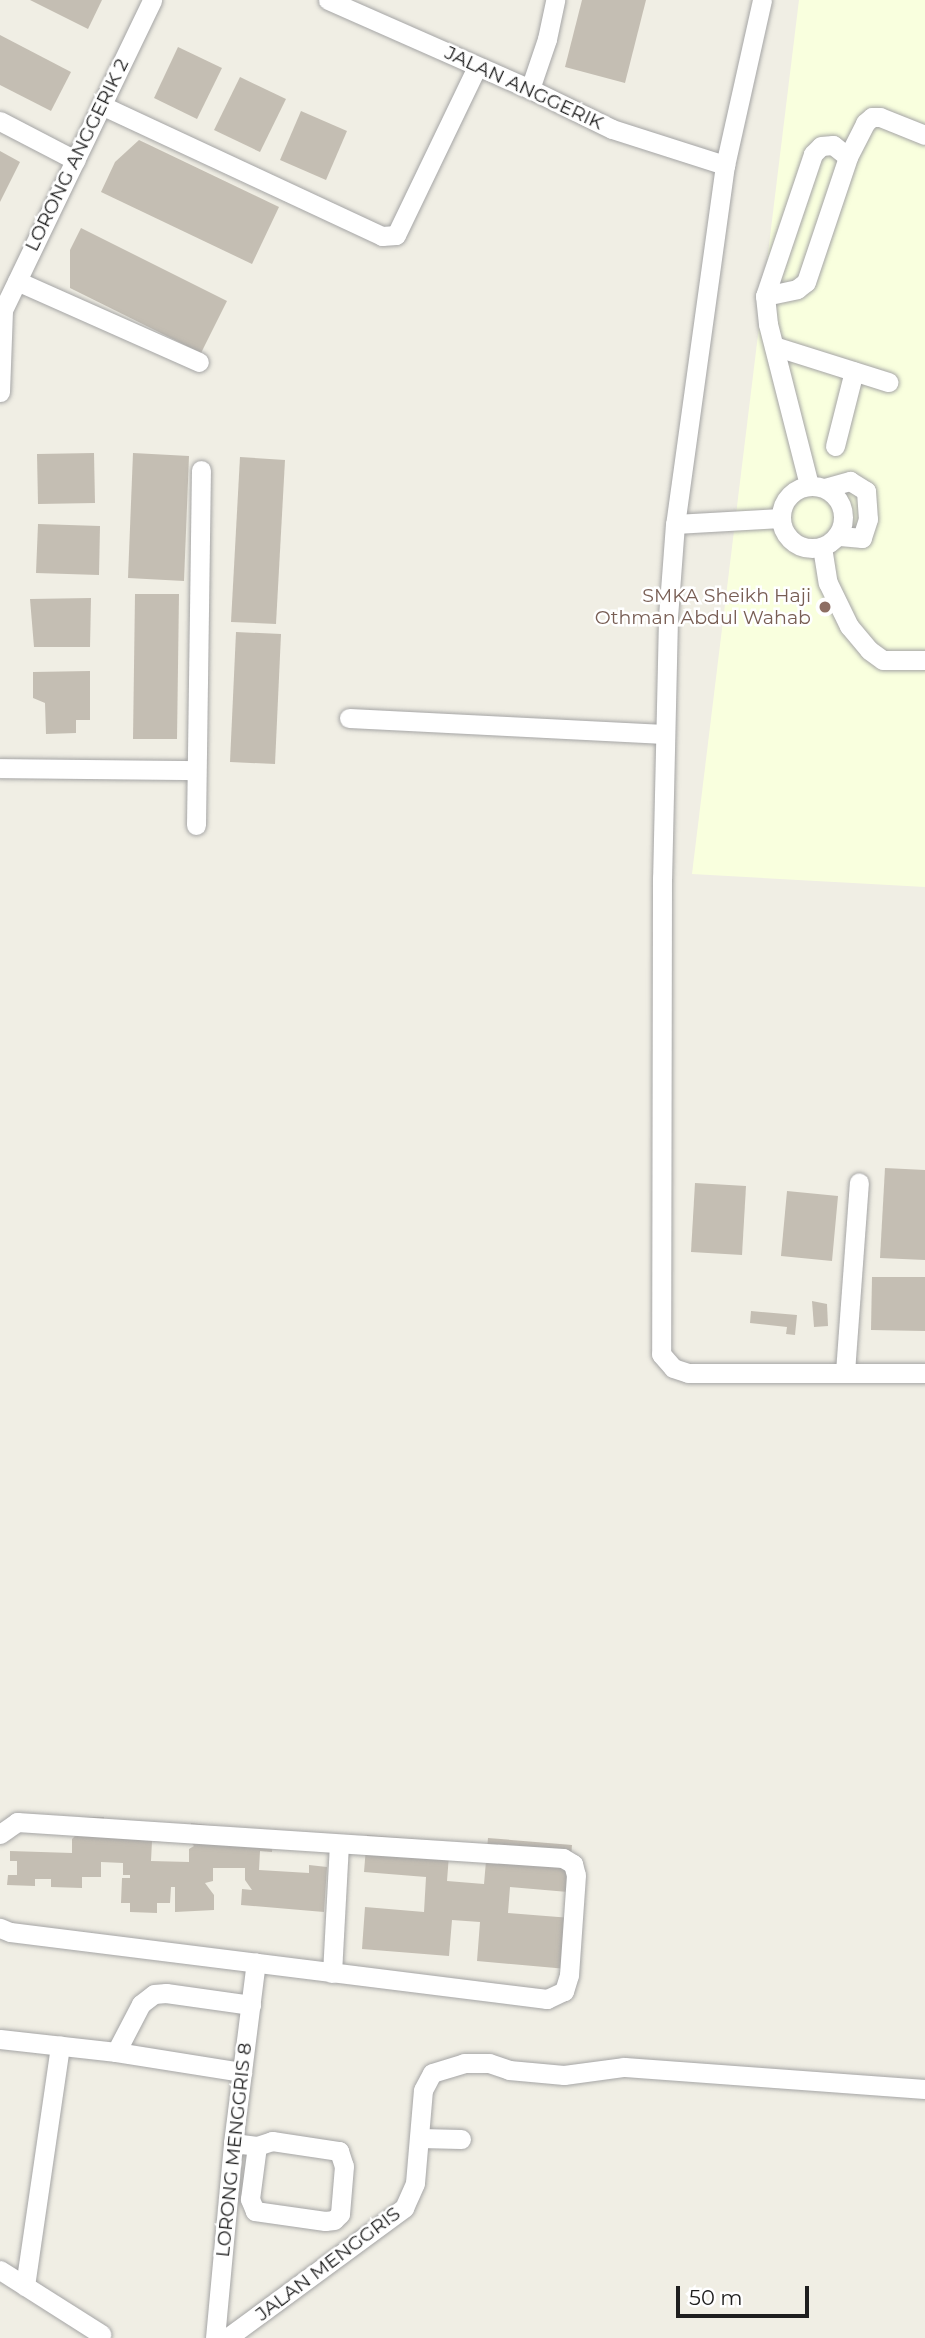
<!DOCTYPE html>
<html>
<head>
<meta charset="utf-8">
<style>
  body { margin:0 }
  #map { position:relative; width:925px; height:2338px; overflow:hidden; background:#f0eee4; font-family:Montserrat,sans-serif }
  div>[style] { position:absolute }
  .education>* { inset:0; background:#f9ffde }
  .building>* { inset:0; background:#c4beb3 }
  .roads { filter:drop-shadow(0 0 2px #a5a5a5) drop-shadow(0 0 2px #a5a5a5) }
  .minor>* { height:19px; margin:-9.5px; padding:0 9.5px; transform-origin:9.5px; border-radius:9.5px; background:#fff }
  .minor>.ring { margin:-9.5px; padding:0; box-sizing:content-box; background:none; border:19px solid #fff; border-radius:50% }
  .dots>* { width:19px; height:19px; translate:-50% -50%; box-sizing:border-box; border:4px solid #fff; border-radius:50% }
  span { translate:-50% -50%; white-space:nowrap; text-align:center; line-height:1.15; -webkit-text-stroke:5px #fff; paint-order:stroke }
  .street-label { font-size:19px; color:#1e1e1e }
  .education-label { font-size:19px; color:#785e54 }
  .right { translate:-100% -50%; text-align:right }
  .scale { position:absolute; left:676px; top:2286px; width:133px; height:32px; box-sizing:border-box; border:4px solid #1e1e1e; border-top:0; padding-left:9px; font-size:21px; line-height:24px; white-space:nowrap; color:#1e1e1e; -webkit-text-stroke:5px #fff; paint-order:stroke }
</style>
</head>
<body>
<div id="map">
  <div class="education">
    <i style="clip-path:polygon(799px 0,925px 0,925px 887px,692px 874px)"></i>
  </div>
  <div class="building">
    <i style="clip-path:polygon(30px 0,102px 0,88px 29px)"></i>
    <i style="clip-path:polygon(582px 0,646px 0,625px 83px,565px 67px)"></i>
    <i style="clip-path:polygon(0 35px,71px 72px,51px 111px,0 85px)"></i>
    <i style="clip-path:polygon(178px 47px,222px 68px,197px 119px,154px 98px)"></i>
    <i style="clip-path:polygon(240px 77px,286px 99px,260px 152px,214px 130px)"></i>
    <i style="clip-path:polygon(301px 111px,347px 131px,326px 180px,280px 160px)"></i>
    <i style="clip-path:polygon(139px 140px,279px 207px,252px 264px,101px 192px,115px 162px)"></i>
    <i style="clip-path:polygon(0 151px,20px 162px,0 202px)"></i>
    <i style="clip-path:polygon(81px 228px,227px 301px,201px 353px,70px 288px,70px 250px)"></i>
    <i style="clip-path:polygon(94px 453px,95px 503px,38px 504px,37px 454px)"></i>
    <i style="clip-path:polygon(133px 453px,189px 456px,184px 581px,128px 578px)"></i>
    <i style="clip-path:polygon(240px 457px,285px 460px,276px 624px,231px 622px)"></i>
    <i style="clip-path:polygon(38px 524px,100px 526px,99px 575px,36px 573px)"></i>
    <i style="clip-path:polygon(135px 594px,179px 594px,177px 739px,133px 739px)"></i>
    <i style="clip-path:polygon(91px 598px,90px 647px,34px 647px,30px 599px)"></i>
    <i style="clip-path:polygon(236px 632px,281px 634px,275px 764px,230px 762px)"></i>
    <i style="clip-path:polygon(90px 671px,90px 720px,76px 720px,76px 733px,46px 734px,45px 703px,33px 698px,33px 672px)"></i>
    <i style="clip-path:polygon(885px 1168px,925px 1170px,925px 1260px,880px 1258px)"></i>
    <i style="clip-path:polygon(695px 1183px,746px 1186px,742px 1255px,691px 1252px)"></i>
    <i style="clip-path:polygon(787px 1191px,838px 1196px,832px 1261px,781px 1256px)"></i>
    <i style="clip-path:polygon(872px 1277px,925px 1277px,925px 1331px,871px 1330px)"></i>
    <i style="clip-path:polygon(812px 1301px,827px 1304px,828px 1326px,814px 1327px)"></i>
    <i style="clip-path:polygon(751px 1311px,797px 1315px,795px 1335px,786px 1334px,787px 1327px,750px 1323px)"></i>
    <i style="clip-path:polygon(72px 1817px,104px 1817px,104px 1837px,154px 1822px,161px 1842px,152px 1841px,151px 1861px,189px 1862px,189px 1849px,194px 1846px,189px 1840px,191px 1823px,273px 1833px,272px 1852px,260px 1851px,259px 1870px,309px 1873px,309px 1865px,327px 1867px,324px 1912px,241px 1905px,242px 1889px,252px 1890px,245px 1880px,245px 1868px,213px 1868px,213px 1881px,205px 1883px,214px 1895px,214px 1910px,175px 1912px,175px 1887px,171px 1887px,170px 1903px,157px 1903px,157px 1913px,130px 1912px,130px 1903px,121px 1903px,122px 1878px,130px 1878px,130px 1875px,123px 1875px,123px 1863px,101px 1862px,101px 1877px,82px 1877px,82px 1888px,51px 1887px,51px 1879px,35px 1879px,35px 1886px,7px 1885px,8px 1875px,17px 1875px,17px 1861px,10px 1861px,10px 1851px,72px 1853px,72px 1839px,79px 1832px)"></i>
    <i style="clip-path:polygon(367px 1835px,450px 1842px,447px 1881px,484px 1884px,488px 1838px,572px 1845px,568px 1892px,510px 1887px,508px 1913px,571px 1918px,567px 1969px,477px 1961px,480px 1922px,452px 1920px,449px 1956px,362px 1949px,365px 1907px,424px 1912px,426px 1877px,364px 1872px)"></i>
  </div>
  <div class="roads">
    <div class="minor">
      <i style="left:328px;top:0;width:221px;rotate:23.8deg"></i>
      <i style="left:530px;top:89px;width:91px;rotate:26deg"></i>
      <i style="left:612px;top:129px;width:119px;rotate:17.7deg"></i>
      <i style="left:762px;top:0;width:169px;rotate:102.6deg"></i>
      <i style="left:725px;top:165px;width:362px;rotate:97.9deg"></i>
      <i style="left:675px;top:524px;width:94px;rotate:94.3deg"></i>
      <i style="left:668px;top:618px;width:260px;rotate:91.3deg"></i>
      <i style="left:662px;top:878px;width:476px;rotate:90.1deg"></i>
      <i style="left:661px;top:1354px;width:18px;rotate:49deg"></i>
      <i style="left:673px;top:1368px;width:16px;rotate:18deg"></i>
      <i style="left:688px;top:1373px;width:237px"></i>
      <i style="left:530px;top:89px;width:53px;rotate:-71.2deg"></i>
      <i style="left:547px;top:39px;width:40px;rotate:-78deg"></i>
      <i style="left:101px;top:105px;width:310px;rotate:25deg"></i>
      <i style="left:382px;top:236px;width:14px;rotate:-4deg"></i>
      <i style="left:396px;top:235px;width:187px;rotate:-64.3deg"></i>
      <i style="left:0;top:121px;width:85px;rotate:27.5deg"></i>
      <i style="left:17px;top:281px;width:199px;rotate:24deg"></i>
      <i style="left:765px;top:296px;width:33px;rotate:-12deg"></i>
      <i style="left:797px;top:289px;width:11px;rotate:-38deg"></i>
      <i style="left:806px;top:282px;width:132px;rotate:-71.4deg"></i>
      <i style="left:848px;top:157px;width:38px;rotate:-63deg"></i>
      <i style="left:865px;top:123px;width:9px;rotate:-41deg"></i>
      <i style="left:872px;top:117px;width:8px"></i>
      <i style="left:880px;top:117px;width:48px;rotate:21.8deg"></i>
      <i style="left:774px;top:346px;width:120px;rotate:17.5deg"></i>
      <i style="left:0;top:392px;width:82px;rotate:-87.9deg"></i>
      <i style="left:3px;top:310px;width:344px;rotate:-64.3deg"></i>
      <i style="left:835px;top:446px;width:77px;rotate:-75.8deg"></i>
      <i style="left:809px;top:485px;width:166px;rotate:-104.3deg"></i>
      <i style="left:768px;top:324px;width:28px;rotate:-96deg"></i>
      <i style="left:765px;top:296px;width:150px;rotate:-71.3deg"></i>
      <i style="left:813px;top:154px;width:11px;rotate:-45deg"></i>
      <i style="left:821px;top:146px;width:12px;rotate:-5deg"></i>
      <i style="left:833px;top:145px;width:19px;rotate:39deg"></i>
      <i class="ring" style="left:781px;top:486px;width:43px;height:43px"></i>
      <i style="left:825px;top:488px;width:26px;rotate:-16deg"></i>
      <i style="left:850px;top:481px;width:19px;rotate:32deg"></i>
      <i style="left:866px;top:491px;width:28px;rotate:86deg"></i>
      <i style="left:868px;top:519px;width:20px;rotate:108deg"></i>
      <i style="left:862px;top:538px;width:25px;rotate:-175deg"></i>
      <i style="left:675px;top:524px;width:106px;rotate:-3.2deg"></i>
      <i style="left:822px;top:547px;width:36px;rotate:81deg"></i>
      <i style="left:828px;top:583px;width:48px;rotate:64deg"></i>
      <i style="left:849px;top:626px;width:31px;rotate:50deg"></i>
      <i style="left:869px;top:650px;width:17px;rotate:36deg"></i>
      <i style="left:883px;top:660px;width:42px"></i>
      <i style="left:349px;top:718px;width:316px;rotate:2.9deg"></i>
      <i style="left:0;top:768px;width:196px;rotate:0.6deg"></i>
      <i style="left:196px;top:825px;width:355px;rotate:-89.2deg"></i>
      <i style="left:845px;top:1372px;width:190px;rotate:-85.8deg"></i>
      <i style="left:0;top:1834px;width:21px;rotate:-35deg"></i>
      <i style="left:17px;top:1822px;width:547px;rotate:3.77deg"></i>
      <i style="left:563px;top:1858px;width:12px;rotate:31deg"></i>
      <i style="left:573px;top:1864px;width:11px;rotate:75deg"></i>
      <i style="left:576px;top:1875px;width:100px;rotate:94deg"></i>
      <i style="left:569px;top:1975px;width:17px;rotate:107deg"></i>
      <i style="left:564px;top:1991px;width:19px;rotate:155deg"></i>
      <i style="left:547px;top:1999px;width:541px;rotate:-172.89deg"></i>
      <i style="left:10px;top:1932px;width:11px;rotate:-158deg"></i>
      <i style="left:332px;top:1973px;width:129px;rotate:-86.9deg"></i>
      <i style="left:0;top:2039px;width:117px;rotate:6.4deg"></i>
      <i style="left:116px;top:2052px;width:128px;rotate:9deg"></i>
      <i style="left:116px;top:2052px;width:54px;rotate:-62.5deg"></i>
      <i style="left:141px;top:2004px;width:16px;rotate:-38deg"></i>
      <i style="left:154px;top:1994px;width:12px;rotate:-5deg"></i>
      <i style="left:166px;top:1993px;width:86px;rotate:8deg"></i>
      <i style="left:420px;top:2138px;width:41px;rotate:1.4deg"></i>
      <i style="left:233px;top:2143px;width:24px;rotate:7deg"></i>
      <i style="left:257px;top:2146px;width:16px;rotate:-18deg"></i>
      <i style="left:272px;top:2141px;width:68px;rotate:8.5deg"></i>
      <i style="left:339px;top:2151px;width:16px;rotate:72deg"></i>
      <i style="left:344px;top:2166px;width:48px;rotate:94.8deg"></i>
      <i style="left:340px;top:2214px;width:8px;rotate:135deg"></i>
      <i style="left:334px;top:2220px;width:9px;rotate:174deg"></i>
      <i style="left:325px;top:2221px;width:71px;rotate:-171.9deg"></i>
      <i style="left:255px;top:2211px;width:13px;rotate:-113deg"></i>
      <i style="left:250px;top:2199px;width:53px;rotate:-82.5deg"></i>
      <i style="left:0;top:2270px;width:120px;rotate:32.4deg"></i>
      <i style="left:25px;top:2286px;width:243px;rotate:-81.7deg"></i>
      <i style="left:215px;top:2338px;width:196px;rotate:-84.7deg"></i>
      <i style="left:233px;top:2143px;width:182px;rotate:-82.8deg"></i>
      <i style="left:227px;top:2338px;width:220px;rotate:-36.3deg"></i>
      <i style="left:404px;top:2208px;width:27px;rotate:-66deg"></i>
      <i style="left:415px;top:2183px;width:93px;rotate:-85.1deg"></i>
      <i style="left:423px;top:2090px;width:19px;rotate:-62deg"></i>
      <i style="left:432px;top:2073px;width:34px;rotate:-17deg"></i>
      <i style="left:464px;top:2063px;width:25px"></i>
      <i style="left:489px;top:2063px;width:21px;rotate:19deg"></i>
      <i style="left:509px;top:2070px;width:55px;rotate:5.2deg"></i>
      <i style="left:564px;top:2075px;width:61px;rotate:-7.6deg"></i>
      <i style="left:624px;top:2067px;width:302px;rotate:4.2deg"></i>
    </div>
  </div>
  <div class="dots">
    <i style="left:825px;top:607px;background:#8d6e63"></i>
  </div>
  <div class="street-label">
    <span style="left:524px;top:88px;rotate:25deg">JALAN ANGGERIK</span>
    <span style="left:77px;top:155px;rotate:-64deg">LORONG ANGGERIK 2</span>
    <span style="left:234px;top:2150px;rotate:-84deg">LORONG MENGGRIS 8</span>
    <span style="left:328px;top:2264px;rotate:-37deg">JALAN MENGGRIS</span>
  </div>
  <div class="education-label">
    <span class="right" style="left:811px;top:607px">SMKA Sheikh Haji<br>Othman Abdul Wahab</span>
  </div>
  <div class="scale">50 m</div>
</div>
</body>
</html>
